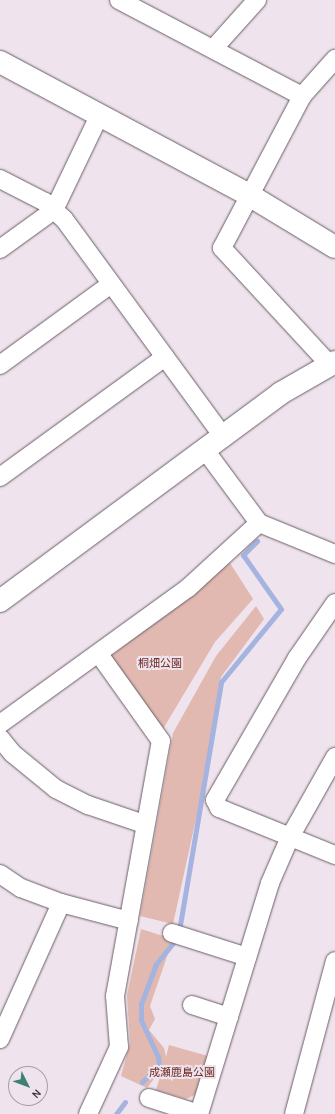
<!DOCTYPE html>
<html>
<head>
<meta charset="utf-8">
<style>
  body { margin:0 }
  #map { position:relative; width:335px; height:1114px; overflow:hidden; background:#efe3ed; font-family:Karla,"Noto Sans JP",sans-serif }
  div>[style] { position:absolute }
  .green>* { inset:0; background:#e1b9b1 }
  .stream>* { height:5px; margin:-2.5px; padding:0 2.5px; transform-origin:2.5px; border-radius:2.5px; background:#a4b3df }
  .roads { filter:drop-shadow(0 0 1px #695e67) drop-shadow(0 0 1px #695e67) }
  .street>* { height:18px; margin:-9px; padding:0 9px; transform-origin:9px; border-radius:9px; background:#fff }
  .secondary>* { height:22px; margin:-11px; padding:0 11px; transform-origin:11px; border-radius:11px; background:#fff }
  span { translate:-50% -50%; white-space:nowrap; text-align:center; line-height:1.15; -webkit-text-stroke:4px #efe3ed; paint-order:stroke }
  .park-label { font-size:11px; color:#6e2c23 }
  .north { position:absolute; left:8px; top:1066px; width:40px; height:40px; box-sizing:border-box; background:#efe3ed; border:1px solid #a79ea5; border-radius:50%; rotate:132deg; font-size:11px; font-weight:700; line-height:16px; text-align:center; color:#3a363a }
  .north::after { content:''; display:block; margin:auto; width:14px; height:18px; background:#3d8174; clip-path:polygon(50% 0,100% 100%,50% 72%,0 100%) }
</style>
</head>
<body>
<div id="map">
  <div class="green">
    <i style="clip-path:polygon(230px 563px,253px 599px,215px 642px,163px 729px,110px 657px)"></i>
    <i style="clip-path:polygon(256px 606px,264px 619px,221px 677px,201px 796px,173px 924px,140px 916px,173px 733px,216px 656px)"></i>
    <i style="clip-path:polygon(141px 929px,173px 939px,150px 1006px,155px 1019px,149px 1030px,164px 1048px,166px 1057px,169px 1045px,208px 1056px,197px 1094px,186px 1099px,156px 1090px,163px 1067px,147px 1088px,121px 1076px,130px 1043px,127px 995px)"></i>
  </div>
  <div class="stream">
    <i style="left:180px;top:925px;width:246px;rotate:-80.4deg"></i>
    <i style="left:221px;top:682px;width:94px;rotate:-50.6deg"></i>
    <i style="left:281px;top:609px;width:66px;rotate:-125.1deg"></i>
    <i style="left:243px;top:555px;width:20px;rotate:-45deg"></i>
    <i style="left:142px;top:1082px;width:23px;rotate:-43deg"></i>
    <i style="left:159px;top:1066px;width:9px;rotate:-96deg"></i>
    <i style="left:158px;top:1057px;width:41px;rotate:-114.7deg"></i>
    <i style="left:141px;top:1020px;width:16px;rotate:-90deg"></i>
    <i style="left:141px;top:1004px;width:43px;rotate:-69.4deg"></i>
    <i style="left:156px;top:964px;width:28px;rotate:-51deg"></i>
    <i style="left:116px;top:1114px;width:15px;rotate:-53deg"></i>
  </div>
  <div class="roads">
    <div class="street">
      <i style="left:119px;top:0;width:207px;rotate:27.7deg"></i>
      <i style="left:213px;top:49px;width:66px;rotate:-48.1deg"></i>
      <i style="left:0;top:179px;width:51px;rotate:27.1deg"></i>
      <i style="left:45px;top:202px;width:25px;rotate:42deg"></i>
      <i style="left:64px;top:219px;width:269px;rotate:53.8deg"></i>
      <i style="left:0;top:249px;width:67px;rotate:-35.8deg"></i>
      <i style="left:54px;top:210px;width:106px;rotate:-64.4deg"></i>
      <i style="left:329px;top:364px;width:158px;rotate:-132.7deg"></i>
      <i style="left:222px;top:248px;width:172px;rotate:-62.2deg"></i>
      <i style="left:302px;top:96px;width:50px;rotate:-48.3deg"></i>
      <i style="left:0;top:365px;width:137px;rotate:-36.1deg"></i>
      <i style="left:205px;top:450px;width:91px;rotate:53.5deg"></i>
      <i style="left:259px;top:523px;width:82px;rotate:22.2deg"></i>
      <i style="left:0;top:477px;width:204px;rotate:-36deg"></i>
      <i style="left:335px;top:603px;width:67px;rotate:124.6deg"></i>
      <i style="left:297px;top:658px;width:164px;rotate:120deg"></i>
      <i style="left:215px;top:800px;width:9px;rotate:63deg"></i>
      <i style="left:219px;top:808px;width:125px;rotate:22.1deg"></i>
      <i style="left:0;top:724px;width:232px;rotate:-35.9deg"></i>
      <i style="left:188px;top:588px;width:96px;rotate:-42.5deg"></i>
      <i style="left:0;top:738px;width:19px;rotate:51deg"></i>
      <i style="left:12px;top:753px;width:57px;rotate:39.3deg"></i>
      <i style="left:56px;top:789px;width:36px;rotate:27deg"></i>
      <i style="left:88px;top:805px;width:59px;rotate:18.7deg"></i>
      <i style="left:0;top:874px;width:25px;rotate:34deg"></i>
      <i style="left:21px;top:888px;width:43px;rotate:20.6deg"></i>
      <i style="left:61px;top:903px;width:70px;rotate:14.8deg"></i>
      <i style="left:172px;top:933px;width:79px;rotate:17.7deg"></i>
      <i style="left:192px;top:1005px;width:39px;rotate:18deg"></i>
      <i style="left:0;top:1039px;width:149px;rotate:-65.8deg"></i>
      <i style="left:149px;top:1098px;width:52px;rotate:17.7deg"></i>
      <i style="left:88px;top:1114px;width:74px;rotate:-65.2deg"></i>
      <i style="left:119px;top:1047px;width:51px;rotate:-94.5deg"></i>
      <i style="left:115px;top:996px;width:259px;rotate:-79.8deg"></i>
      <i style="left:161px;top:741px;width:107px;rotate:-125.5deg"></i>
      <i style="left:199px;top:1114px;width:242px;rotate:-72.9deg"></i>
      <i style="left:270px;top:883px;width:50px;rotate:-66.5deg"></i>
      <i style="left:290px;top:837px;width:92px;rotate:-60.6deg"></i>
      <i style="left:294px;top:1114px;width:158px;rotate:-75deg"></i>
    </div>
    <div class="secondary">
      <i style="left:0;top:62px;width:282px;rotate:28.1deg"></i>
      <i style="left:249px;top:195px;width:100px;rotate:31.2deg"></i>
      <i style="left:0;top:601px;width:350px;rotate:-36.5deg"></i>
      <i style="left:281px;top:393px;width:62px;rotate:-29.9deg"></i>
    </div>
  </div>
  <div class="park-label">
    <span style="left:160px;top:664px">桐畑公園</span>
    <span style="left:182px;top:1073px">成瀬鹿島公園</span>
  </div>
  <div class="north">N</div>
</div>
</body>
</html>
